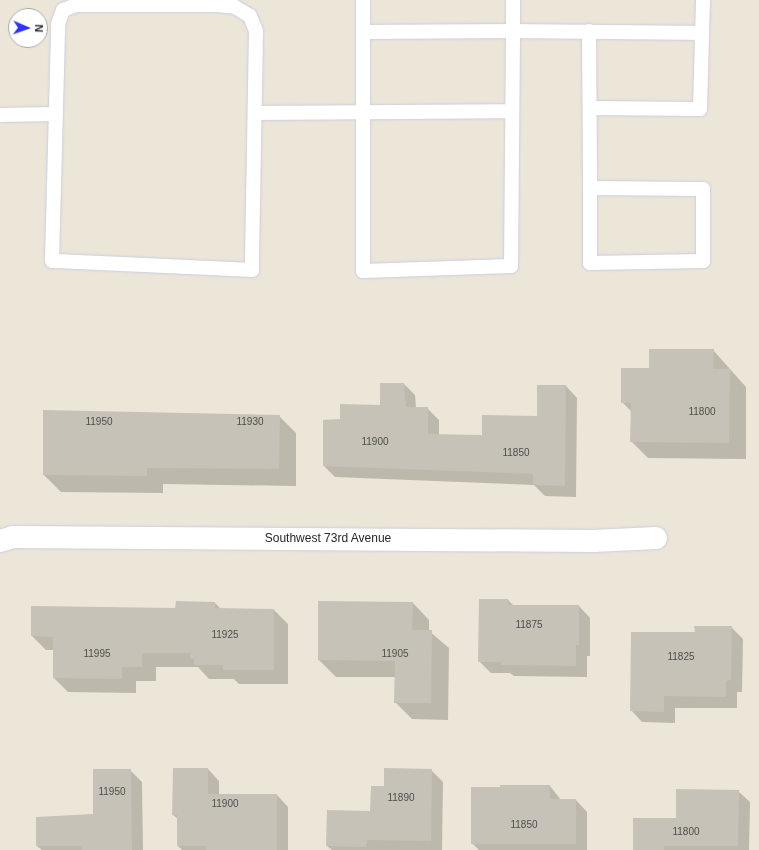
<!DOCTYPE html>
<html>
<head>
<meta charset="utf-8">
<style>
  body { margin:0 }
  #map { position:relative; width:759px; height:850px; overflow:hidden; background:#ebe6d7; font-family:Arial,sans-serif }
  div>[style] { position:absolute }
  .shadow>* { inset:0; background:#0003 }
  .building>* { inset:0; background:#c6c2b7 }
  .roads { filter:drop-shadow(0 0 1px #cccce2) drop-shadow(0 0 1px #cccce2) }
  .service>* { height:14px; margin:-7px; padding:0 7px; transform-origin:7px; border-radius:7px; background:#fff }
  .minor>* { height:22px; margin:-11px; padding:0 11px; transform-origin:11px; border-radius:11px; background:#fff }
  span { translate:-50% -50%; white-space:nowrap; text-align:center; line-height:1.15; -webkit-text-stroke:3px #fff; paint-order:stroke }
  .number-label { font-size:10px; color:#4f4e4b }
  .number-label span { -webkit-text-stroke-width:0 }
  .street-label { font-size:12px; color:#272727 }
  .north { position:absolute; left:8px; top:8px; width:40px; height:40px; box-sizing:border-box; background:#fff; border:1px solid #a9a9a9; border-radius:50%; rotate:92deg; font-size:11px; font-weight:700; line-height:16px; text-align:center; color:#272727 }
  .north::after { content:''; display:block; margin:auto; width:14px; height:18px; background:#3032ff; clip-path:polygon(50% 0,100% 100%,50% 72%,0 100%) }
</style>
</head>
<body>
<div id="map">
  <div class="shadow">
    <i style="clip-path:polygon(713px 350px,746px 387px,746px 459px,648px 458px,631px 441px,632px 412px,622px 402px,650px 369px)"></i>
    <i style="clip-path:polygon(404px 384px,415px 395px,416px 408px,427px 408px,439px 420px,439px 435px,482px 436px,538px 417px,566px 386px,577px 398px,576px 497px,545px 496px,534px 485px,335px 477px,324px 466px,341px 420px,381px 406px)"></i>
    <i style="clip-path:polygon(279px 416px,296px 433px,296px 486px,163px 484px,163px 493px,61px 492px,44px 475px)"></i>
    <i style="clip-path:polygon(508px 600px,514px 606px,579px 606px,590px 618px,590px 656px,587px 656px,587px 677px,514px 676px,510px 673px,491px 673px,479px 661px)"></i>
    <i style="clip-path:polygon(215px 603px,221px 609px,274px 610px,288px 624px,288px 684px,239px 684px,234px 679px,209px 679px,198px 667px,156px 667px,156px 681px,136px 681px,136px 693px,68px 692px,54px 678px,54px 650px,46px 650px,32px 636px)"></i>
    <i style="clip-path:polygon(413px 603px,429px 620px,429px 631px,449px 648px,448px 720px,412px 719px,395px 702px,396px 677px,336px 677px,319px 660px)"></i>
    <i style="clip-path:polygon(731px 627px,743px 639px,742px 692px,737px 692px,737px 708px,675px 708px,675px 723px,642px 722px,631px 710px,696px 632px)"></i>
    <i style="clip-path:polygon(208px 769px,219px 781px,219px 795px,277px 795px,288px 807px,288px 850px,182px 850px,178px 846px,178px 819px,173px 815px)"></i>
    <i style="clip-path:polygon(130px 770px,142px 782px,143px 850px,42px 850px,37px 846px,94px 815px)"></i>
    <i style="clip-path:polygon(431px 770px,443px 782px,442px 850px,332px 850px,327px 846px)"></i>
    <i style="clip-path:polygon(550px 786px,561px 800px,576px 800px,587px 812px,587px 850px,479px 850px,472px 843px)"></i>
    <i style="clip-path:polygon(738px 791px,750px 802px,749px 850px,634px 850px,677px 819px)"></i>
  </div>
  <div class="building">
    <i style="clip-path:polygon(649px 349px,714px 349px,713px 369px,730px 369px,729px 443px,630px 442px,631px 403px,621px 403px,621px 368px,649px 368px)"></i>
    <i style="clip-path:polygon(380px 383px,404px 383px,406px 407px,428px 407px,428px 434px,482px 435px,482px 415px,537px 416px,537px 385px,566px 385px,565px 486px,533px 485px,533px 474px,323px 466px,323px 420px,340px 419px,340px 404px,380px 405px)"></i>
    <i style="clip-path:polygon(43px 410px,280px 415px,279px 469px,147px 468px,147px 476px,43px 475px)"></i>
    <i style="clip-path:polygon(479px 599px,508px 599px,508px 605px,579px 605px,579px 645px,576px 645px,576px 666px,501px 665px,501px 662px,478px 662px)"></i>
    <i style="clip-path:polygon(176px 601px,215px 602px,215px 608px,274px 609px,274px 670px,223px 670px,223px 665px,194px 665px,194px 659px,190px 659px,190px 653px,142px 653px,142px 667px,122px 667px,122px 679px,53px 678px,53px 637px,31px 636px,31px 606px,175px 608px)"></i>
    <i style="clip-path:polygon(318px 601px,413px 602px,412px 630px,432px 630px,431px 703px,394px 703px,395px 661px,318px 660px)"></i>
    <i style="clip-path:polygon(694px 626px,732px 626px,731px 680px,726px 681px,726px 697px,664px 696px,664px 712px,630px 711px,631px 632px,695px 632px)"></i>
    <i style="clip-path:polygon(173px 768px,208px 768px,208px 794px,277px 794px,277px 850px,206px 850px,206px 846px,177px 846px,177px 815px,172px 815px)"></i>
    <i style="clip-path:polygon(384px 768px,432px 769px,431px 841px,367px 840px,366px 847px,326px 846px,327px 810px,370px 811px,371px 786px,384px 786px)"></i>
    <i style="clip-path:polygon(93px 769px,131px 769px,132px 850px,82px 850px,82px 846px,36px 846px,36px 817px,93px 814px)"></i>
    <i style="clip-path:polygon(500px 785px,550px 785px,550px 799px,576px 799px,576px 844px,471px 844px,471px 787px,500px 787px)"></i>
    <i style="clip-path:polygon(676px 789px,739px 790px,738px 846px,664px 846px,664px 850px,633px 850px,633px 818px,676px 818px)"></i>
  </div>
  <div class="roads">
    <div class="service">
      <i style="left:363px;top:0;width:271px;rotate:90deg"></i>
      <i style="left:363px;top:271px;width:148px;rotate:-1.9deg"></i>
      <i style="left:511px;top:266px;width:235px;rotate:-89.5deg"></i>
      <i style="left:513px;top:31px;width:189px;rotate:0.6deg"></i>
      <i style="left:76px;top:5px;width:141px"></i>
      <i style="left:217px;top:5px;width:18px;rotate:6deg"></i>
      <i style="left:235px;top:7px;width:17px;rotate:31deg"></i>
      <i style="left:250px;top:16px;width:16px;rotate:68deg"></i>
      <i style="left:256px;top:31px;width:239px;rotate:91deg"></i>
      <i style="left:252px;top:270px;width:200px;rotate:-177.4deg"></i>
      <i style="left:52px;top:261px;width:237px;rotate:-88.5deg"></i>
      <i style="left:58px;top:24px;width:15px;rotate:-70deg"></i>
      <i style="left:63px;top:10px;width:14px;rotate:-21deg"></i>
      <i style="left:589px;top:31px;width:157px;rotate:89.6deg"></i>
      <i style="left:590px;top:188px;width:75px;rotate:90deg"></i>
      <i style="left:590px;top:263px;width:113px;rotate:-1deg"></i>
      <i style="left:703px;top:261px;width:72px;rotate:-90deg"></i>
      <i style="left:703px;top:189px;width:113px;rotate:-179.5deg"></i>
      <i style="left:363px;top:32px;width:150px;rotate:-0.4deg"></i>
      <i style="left:513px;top:31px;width:31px;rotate:-90deg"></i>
      <i style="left:590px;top:108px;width:110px;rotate:0.5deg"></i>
      <i style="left:700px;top:109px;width:109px;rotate:-88.4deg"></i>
      <i style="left:255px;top:113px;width:257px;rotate:-0.4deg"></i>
      <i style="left:0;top:115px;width:55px;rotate:-1deg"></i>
    </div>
    <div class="minor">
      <i style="left:0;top:541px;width:14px;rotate:-17deg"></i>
      <i style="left:13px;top:537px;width:580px;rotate:0.4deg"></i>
      <i style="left:593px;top:541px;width:63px;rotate:-2.7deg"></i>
    </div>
  </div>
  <div class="number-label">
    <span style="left:702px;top:412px">11800</span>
    <span style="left:99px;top:422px">11950</span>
    <span style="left:250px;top:422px">11930</span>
    <span style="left:375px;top:442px">11900</span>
    <span style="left:516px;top:453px">11850</span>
    <span style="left:529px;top:625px">11875</span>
    <span style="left:225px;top:635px">11925</span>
    <span style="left:97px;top:654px">11995</span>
    <span style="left:395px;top:654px">11905</span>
    <span style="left:681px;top:657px">11825</span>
    <span style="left:112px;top:792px">11950</span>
    <span style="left:401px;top:798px">11890</span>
    <span style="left:225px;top:804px">11900</span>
    <span style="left:524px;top:825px">11850</span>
    <span style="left:686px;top:832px">11800</span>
  </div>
  <div class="street-label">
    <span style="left:328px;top:539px">Southwest 73rd Avenue</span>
  </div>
  <div class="north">N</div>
</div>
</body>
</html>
